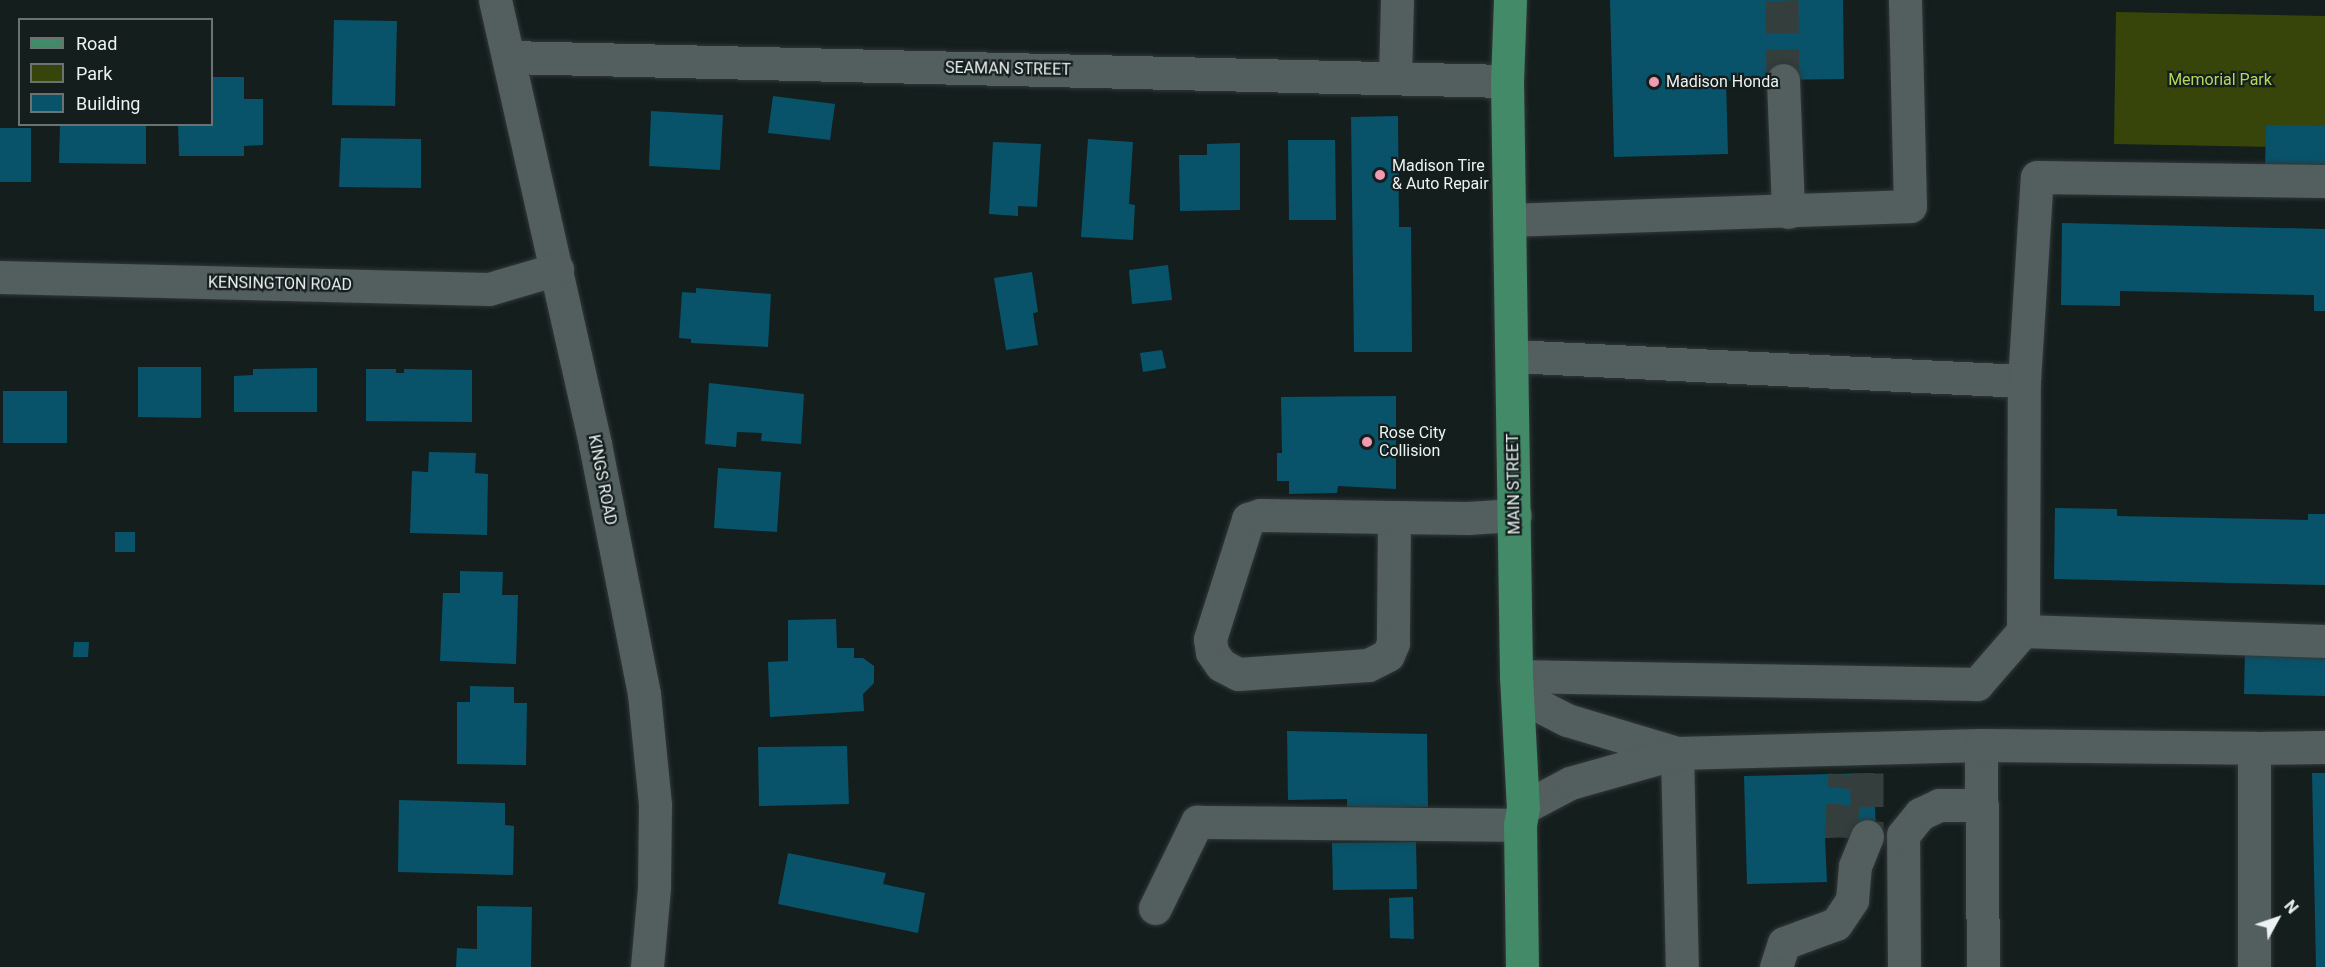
<!DOCTYPE html>
<html>
<head>
<meta charset="utf-8">
<style>
  body { margin:0 }
  #map { position:relative; width:2325px; height:967px; overflow:hidden; background:#141e1d; font-family:Roboto,sans-serif }
  div>[style] { position:absolute }
  .green>* { inset:0; background:#37450a }
  .building>* { inset:0; background:#085369 }
  .minor-tunnel>* { height:33px; margin-top:-16.5px; transform-origin:0; background:repeating-linear-gradient(90deg,#343e3d 0 33px,transparent 0 49px) }
  .roads { filter:drop-shadow(0 0 2px #313737) drop-shadow(0 0 2px #313737) }
  .minor>* { height:33px; margin:-16.5px; padding:0 16.5px; transform-origin:16.5px; border-radius:16.5px; background:#535e5e }
  .major>* { height:33px; margin:-16.5px; padding:0 16.5px; transform-origin:16.5px; border-radius:16.5px; background:#438a68 }
  .dots>* { width:16px; height:16px; translate:-50% -50%; box-sizing:border-box; border:3px solid #141e1d; border-radius:50% }
  span { translate:-50% -50%; white-space:nowrap; text-align:center; line-height:1.15; -webkit-text-stroke:4.5px #141e1d; paint-order:stroke }
  .street-label { font-size:16px; color:#ebf2f1 }
  .park-label { font-size:16px; color:#b5d75b }
  .poi-label { font-size:16px; color:#ebf2f1 }
  .left { translate:0 -50%; text-align:left }
  .legend { position:absolute; left:18px; top:18px; width:195px; height:108px; box-sizing:border-box; background:#141e1d; border:2px solid #6a7372; margin:0; padding:8px 10px; list-style:none; font-size:18px; color:#ebf2f1 }
  .legend li { display:flex; align-items:center; gap:12px; height:30px }
  .legend b { width:30px; border:2px solid #6a7372 }
  .north { position:absolute; left:2247px; top:889px; width:60px; height:60px; -webkit-text-stroke:4px #141e1d; paint-order:stroke; rotate:50deg; font-size:16px; font-weight:700; line-height:24px; text-align:center; color:#ebf2f1 }
  .north::after { content:''; display:block; margin:auto; width:21px; height:27px; background:#ebf2f1; clip-path:polygon(50% 0,100% 100%,50% 72%,0 100%) }
</style>
</head>
<body>
<div id="map">
  <div class="green">
    <i style="clip-path:polygon(2116px 12px,2325px 16px,2325px 148px,2114px 144px)"></i>
  </div>
  <div class="building">
    <i style="clip-path:polygon(1610px 0,1843px 0,1844px 79px,1726px 81px,1728px 154px,1614px 157px)"></i>
    <i style="clip-path:polygon(334px 20px,397px 21px,395px 106px,332px 105px)"></i>
    <i style="clip-path:polygon(212px 77px,244px 77px,244px 99px,263px 99px,263px 145px,244px 146px,244px 156px,179px 156px,178px 124px,212px 124px)"></i>
    <i style="clip-path:polygon(773px 96px,835px 104px,830px 140px,768px 133px)"></i>
    <i style="clip-path:polygon(651px 111px,723px 115px,720px 170px,649px 166px)"></i>
    <i style="clip-path:polygon(1398px 116px,1399px 227px,1411px 227px,1412px 352px,1354px 352px,1351px 117px)"></i>
    <i style="clip-path:polygon(60px 124px,146px 124px,146px 164px,59px 163px)"></i>
    <i style="clip-path:polygon(2266px 125px,2325px 126px,2325px 171px,2265px 170px)"></i>
    <i style="clip-path:polygon(0 128px,31px 128px,31px 182px,0 182px)"></i>
    <i style="clip-path:polygon(341px 138px,421px 139px,421px 188px,339px 187px)"></i>
    <i style="clip-path:polygon(1088px 139px,1133px 142px,1129px 204px,1135px 205px,1133px 240px,1081px 237px)"></i>
    <i style="clip-path:polygon(1288px 140px,1335px 140px,1336px 220px,1289px 220px)"></i>
    <i style="clip-path:polygon(993px 142px,1041px 144px,1037px 207px,1018px 206px,1018px 216px,989px 214px)"></i>
    <i style="clip-path:polygon(1240px 143px,1240px 210px,1180px 211px,1179px 155px,1207px 155px,1207px 144px)"></i>
    <i style="clip-path:polygon(2062px 223px,2325px 229px,2325px 311px,2314px 311px,2314px 295px,2120px 291px,2120px 306px,2061px 305px)"></i>
    <i style="clip-path:polygon(1168px 265px,1172px 300px,1132px 304px,1129px 270px)"></i>
    <i style="clip-path:polygon(1032px 272px,1038px 312px,1033px 313px,1038px 345px,1006px 350px,994px 278px)"></i>
    <i style="clip-path:polygon(696px 288px,771px 294px,768px 347px,691px 343px,691px 339px,679px 338px,682px 292px,696px 293px)"></i>
    <i style="clip-path:polygon(1162px 350px,1166px 368px,1143px 372px,1140px 353px)"></i>
    <i style="clip-path:polygon(138px 367px,201px 367px,201px 418px,138px 417px)"></i>
    <i style="clip-path:polygon(317px 368px,317px 412px,234px 412px,234px 376px,253px 375px,253px 369px)"></i>
    <i style="clip-path:polygon(366px 369px,396px 369px,396px 373px,404px 373px,404px 369px,472px 370px,472px 422px,366px 421px)"></i>
    <i style="clip-path:polygon(709px 383px,804px 394px,801px 444px,761px 441px,762px 433px,737px 432px,736px 447px,705px 444px)"></i>
    <i style="clip-path:polygon(3px 391px,67px 391px,67px 443px,3px 443px)"></i>
    <i style="clip-path:polygon(1396px 396px,1396px 489px,1338px 486px,1337px 493px,1289px 494px,1289px 481px,1277px 481px,1277px 453px,1282px 453px,1281px 397px)"></i>
    <i style="clip-path:polygon(429px 452px,476px 453px,475px 473px,488px 474px,487px 535px,410px 533px,412px 471px,428px 472px)"></i>
    <i style="clip-path:polygon(718px 468px,781px 472px,777px 532px,714px 528px)"></i>
    <i style="clip-path:polygon(2055px 508px,2117px 509px,2117px 516px,2308px 520px,2308px 514px,2325px 514px,2325px 585px,2054px 579px)"></i>
    <i style="clip-path:polygon(115px 532px,135px 532px,135px 552px,115px 552px)"></i>
    <i style="clip-path:polygon(460px 571px,503px 572px,502px 595px,518px 595px,516px 664px,440px 661px,443px 593px,460px 593px)"></i>
    <i style="clip-path:polygon(836px 619px,837px 648px,854px 648px,854px 658px,863px 658px,874px 666px,874px 683px,863px 694px,864px 711px,770px 717px,768px 662px,788px 661px,788px 620px)"></i>
    <i style="clip-path:polygon(74px 642px,89px 642px,88px 657px,73px 657px)"></i>
    <i style="clip-path:polygon(2245px 650px,2325px 652px,2325px 696px,2244px 694px)"></i>
    <i style="clip-path:polygon(470px 686px,514px 687px,514px 703px,527px 703px,526px 765px,457px 764px,457px 702px,470px 702px)"></i>
    <i style="clip-path:polygon(1287px 731px,1427px 734px,1428px 807px,1347px 808px,1347px 799px,1288px 800px)"></i>
    <i style="clip-path:polygon(847px 746px,849px 804px,759px 806px,758px 747px)"></i>
    <i style="clip-path:polygon(1874px 773px,1876px 836px,1825px 838px,1827px 882px,1747px 884px,1744px 776px)"></i>
    <i style="clip-path:polygon(2312px 773px,2325px 773px,2325px 967px,2316px 967px)"></i>
    <i style="clip-path:polygon(399px 800px,505px 803px,505px 825px,514px 826px,513px 875px,398px 872px)"></i>
    <i style="clip-path:polygon(1416px 842px,1417px 889px,1333px 890px,1332px 843px)"></i>
    <i style="clip-path:polygon(788px 853px,886px 873px,883px 884px,925px 893px,918px 933px,778px 904px)"></i>
    <i style="clip-path:polygon(1413px 897px,1414px 939px,1390px 938px,1389px 898px)"></i>
    <i style="clip-path:polygon(477px 906px,532px 907px,531px 967px,456px 967px,457px 948px,477px 949px)"></i>
  </div>
  <div class="minor-tunnel">
    <i style="left:1782px;top:0;width:80px;rotate:89.3deg"></i>
    <i style="left:1867px;top:773px;width:63px;rotate:90deg"></i>
    <i style="left:1841px;top:837px;width:63px;rotate:-86.4deg"></i>
  </div>
  <div class="roads">
    <div class="minor">
      <i style="left:495px;top:0;width:455px;rotate:77.3deg"></i>
      <i style="left:595px;top:444px;width:255px;rotate:78.9deg"></i>
      <i style="left:644px;top:694px;width:112px;rotate:84.3deg"></i>
      <i style="left:655px;top:805px;width:83px;rotate:90.7deg"></i>
      <i style="left:654px;top:888px;width:79px;rotate:95.1deg"></i>
      <i style="left:509px;top:57px;width:998px;rotate:1.38deg"></i>
      <i style="left:1395px;top:77px;width:77px;rotate:-88.5deg"></i>
      <i style="left:1783px;top:80px;width:132px;rotate:87.8deg"></i>
      <i style="left:1510px;top:220px;width:400px;rotate:-2deg"></i>
      <i style="left:1910px;top:206px;width:206px;rotate:-91.4deg"></i>
      <i style="left:0;top:277px;width:489px;rotate:1.4deg"></i>
      <i style="left:489px;top:289px;width:71px;rotate:-16.4deg"></i>
      <i style="left:1512px;top:356px;width:513px;rotate:2.8deg"></i>
      <i style="left:1394px;top:517px;width:126px;rotate:90.5deg"></i>
      <i style="left:1393px;top:643px;width:13px;rotate:113deg"></i>
      <i style="left:1388px;top:655px;width:22px;rotate:153deg"></i>
      <i style="left:1368px;top:665px;width:130px;rotate:176deg"></i>
      <i style="left:1238px;top:674px;width:19px;rotate:-152deg"></i>
      <i style="left:1221px;top:665px;width:16px;rotate:-125deg"></i>
      <i style="left:1212px;top:652px;width:13px;rotate:-99deg"></i>
      <i style="left:1210px;top:639px;width:126px;rotate:-72.4deg"></i>
      <i style="left:1248px;top:519px;width:13px;rotate:-18deg"></i>
      <i style="left:1260px;top:515px;width:134px;rotate:0.9deg"></i>
      <i style="left:1394px;top:517px;width:73px;rotate:0.8deg"></i>
      <i style="left:1467px;top:518px;width:48px;rotate:-3.6deg"></i>
      <i style="left:2023px;top:631px;width:302px;rotate:1.9deg"></i>
      <i style="left:1516px;top:676px;width:461px;rotate:1deg"></i>
      <i style="left:1977px;top:684px;width:70px;rotate:-49deg"></i>
      <i style="left:2023px;top:631px;width:250px;rotate:-89.8deg"></i>
      <i style="left:2024px;top:381px;width:204px;rotate:-86.4deg"></i>
      <i style="left:2037px;top:177px;width:288px;rotate:0.8deg"></i>
      <i style="left:1518px;top:695px;width:55px;rotate:27deg"></i>
      <i style="left:1567px;top:720px;width:115px;rotate:16.7deg"></i>
      <i style="left:1981px;top:745px;width:222px;rotate:89.5deg"></i>
      <i style="left:2254px;top:748px;width:71px;rotate:-0.8deg"></i>
      <i style="left:1677px;top:753px;width:214px;rotate:88.7deg"></i>
      <i style="left:1523px;top:808px;width:53px;rotate:-28deg"></i>
      <i style="left:1570px;top:783px;width:111px;rotate:-15.7deg"></i>
      <i style="left:1677px;top:753px;width:304px;rotate:-1.5deg"></i>
      <i style="left:1981px;top:745px;width:273px;rotate:0.6deg"></i>
      <i style="left:2254px;top:748px;width:219px;rotate:90deg"></i>
      <i style="left:1155px;top:908px;width:96px;rotate:-64deg"></i>
      <i style="left:1197px;top:822px;width:323px;rotate:0.5deg"></i>
      <i style="left:1776px;top:967px;width:25px;rotate:-72deg"></i>
      <i style="left:1784px;top:943px;width:55px;rotate:-20.1deg"></i>
      <i style="left:1836px;top:924px;width:29px;rotate:-56deg"></i>
      <i style="left:1852px;top:900px;width:34px;rotate:-85deg"></i>
      <i style="left:1855px;top:866px;width:32px;rotate:-68deg"></i>
      <i style="left:1904px;top:967px;width:132px;rotate:-90.4deg"></i>
      <i style="left:1903px;top:835px;width:27px;rotate:-51deg"></i>
      <i style="left:1920px;top:814px;width:21px;rotate:-25deg"></i>
      <i style="left:1939px;top:805px;width:43px"></i>
    </div>
    <div class="major">
      <i style="left:1510px;top:0;width:81px;rotate:92.1deg"></i>
      <i style="left:1507px;top:81px;width:595px;rotate:89.13deg"></i>
      <i style="left:1516px;top:676px;width:132px;rotate:87deg"></i>
      <i style="left:1523px;top:808px;width:17px;rotate:100deg"></i>
      <i style="left:1520px;top:825px;width:142px;rotate:89.2deg"></i>
    </div>
  </div>
  <div class="dots">
    <i style="left:1654px;top:82px;background:#f19ab3"></i>
    <i style="left:1380px;top:175px;background:#f19ab3"></i>
    <i style="left:1367px;top:442px;background:#f19ab3"></i>
  </div>
  <div class="street-label">
    <span style="left:1008px;top:69px;rotate:1deg">SEAMAN STREET</span>
    <span style="left:280px;top:284px;rotate:1deg">KENSINGTON ROAD</span>
    <span style="left:602px;top:480px;rotate:79deg">KINGS ROAD</span>
    <span style="left:1514px;top:484px;rotate:-91deg">MAIN STREET</span>
  </div>
  <div class="park-label">
    <span style="left:2220px;top:80px">Memorial Park</span>
  </div>
  <div class="poi-label">
    <span class="left" style="left:1666px;top:82px">Madison Honda</span>
    <span class="left" style="left:1392px;top:175px">Madison Tire<br>&amp; Auto Repair</span>
    <span class="left" style="left:1379px;top:442px">Rose City<br>Collision</span>
  </div>
  <ul class="legend">
  <li><b style="height:8px;background:#438a68"></b>Road</li>
  <li><b style="height:16px;background:#37450a"></b>Park</li>
  <li><b style="height:16px;background:#085369"></b>Building</li>
  </ul>
  <div class="north">N</div>
</div>
</body>
</html>
